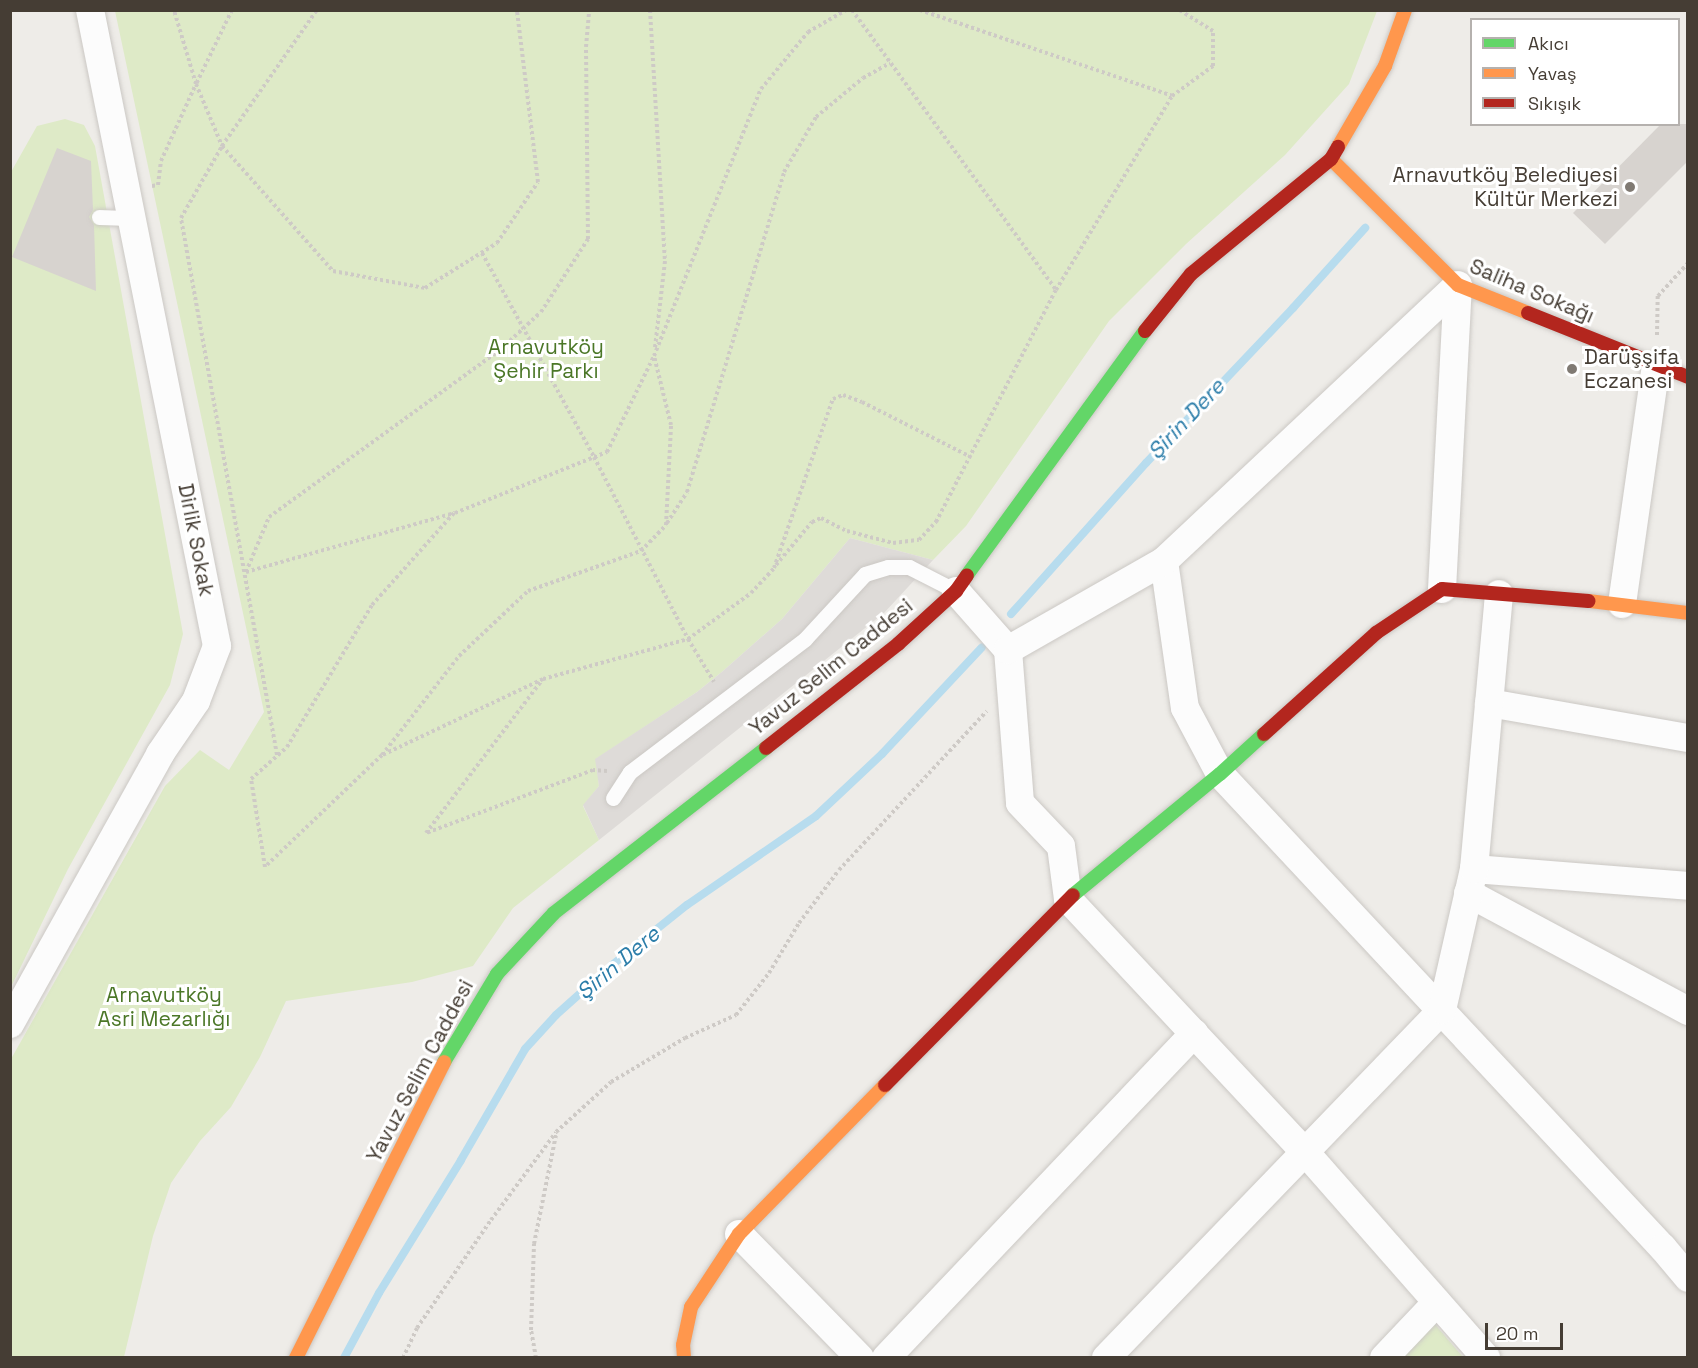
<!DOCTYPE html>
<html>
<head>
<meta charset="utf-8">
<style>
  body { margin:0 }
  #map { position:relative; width:1698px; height:1368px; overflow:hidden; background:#eeece8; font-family:"Space Grotesk",sans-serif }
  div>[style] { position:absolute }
  .green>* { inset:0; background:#deeac7 }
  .parking>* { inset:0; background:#dedbd8 }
  .stream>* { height:8px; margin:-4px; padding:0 4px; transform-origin:4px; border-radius:4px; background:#b7dcee }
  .building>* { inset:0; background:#d7d3cf }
  .path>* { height:4px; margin-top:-2px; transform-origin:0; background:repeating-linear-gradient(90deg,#cecac6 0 3px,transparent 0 6px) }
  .roads { filter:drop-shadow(0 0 2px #cbc8c4) drop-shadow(0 0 2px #cbc8c4) }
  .lane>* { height:15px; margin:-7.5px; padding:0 7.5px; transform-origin:7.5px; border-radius:7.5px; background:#fcfcfc }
  .street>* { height:28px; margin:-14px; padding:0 14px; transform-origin:14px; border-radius:14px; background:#fcfcfc }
  .fast>* { height:14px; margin:-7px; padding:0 7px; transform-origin:7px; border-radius:7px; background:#63d668 }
  .slow>* { height:14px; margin:-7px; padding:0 7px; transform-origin:7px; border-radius:7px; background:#ff974d }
  .jam>* { height:14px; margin:-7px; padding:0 7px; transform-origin:7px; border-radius:7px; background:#b3261e }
  .dots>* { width:16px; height:16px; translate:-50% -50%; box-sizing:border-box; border:3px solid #fff; border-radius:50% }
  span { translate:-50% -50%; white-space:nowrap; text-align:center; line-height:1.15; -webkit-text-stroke:6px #fff; paint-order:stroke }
  .poi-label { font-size:21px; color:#453d34 }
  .right { translate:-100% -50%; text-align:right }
  .left { translate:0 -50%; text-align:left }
  .street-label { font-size:21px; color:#453d34 }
  .park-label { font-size:21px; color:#4b7727 }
  .water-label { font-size:22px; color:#2b7da9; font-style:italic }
  .frame { position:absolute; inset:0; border:12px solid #453d34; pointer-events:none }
  .legend { position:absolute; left:1470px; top:18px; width:210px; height:108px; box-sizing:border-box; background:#fff; border:2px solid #b5b1ae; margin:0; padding:8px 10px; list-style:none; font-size:18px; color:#453d34 }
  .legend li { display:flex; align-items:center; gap:12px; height:30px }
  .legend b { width:30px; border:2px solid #b5b1ae }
  .scale { position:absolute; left:1485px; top:1323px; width:78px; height:27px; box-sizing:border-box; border:3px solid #453d34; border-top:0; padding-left:8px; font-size:18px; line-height:21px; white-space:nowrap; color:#453d34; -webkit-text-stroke:4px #fff; paint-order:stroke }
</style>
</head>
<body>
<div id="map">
  <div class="green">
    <i style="clip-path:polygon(115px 11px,1377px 11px,1349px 84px,1285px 155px,1186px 244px,1109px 321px,966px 526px,933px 560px,850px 538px,782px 619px,723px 671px,697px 692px,596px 759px,599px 786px,583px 806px,599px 840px,513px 908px,473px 966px,412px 982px,286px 1001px,260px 1057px,231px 1107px,200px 1141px,171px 1183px,153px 1236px,124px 1357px,11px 1358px,11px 1059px,165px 786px,200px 750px,229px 770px,264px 712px)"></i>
    <i style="clip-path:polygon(65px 119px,84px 125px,95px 146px,183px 634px,170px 685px,68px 869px,11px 987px,11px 172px,37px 126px)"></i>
    <i style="clip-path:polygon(1433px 1322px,1463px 1357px,1400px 1358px)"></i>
  </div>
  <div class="parking">
    <i style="clip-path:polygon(850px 538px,933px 560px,884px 613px,599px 840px,583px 805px,599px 786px,595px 759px,697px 692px,723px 671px,782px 619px)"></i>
  </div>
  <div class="stream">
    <i style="left:1011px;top:614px;width:203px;rotate:-48.2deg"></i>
    <i style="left:1146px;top:463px;width:214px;rotate:-46.5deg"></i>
    <i style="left:1293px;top:308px;width:108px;rotate:-48deg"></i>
    <i style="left:344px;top:1358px;width:74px;rotate:-61.7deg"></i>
    <i style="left:379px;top:1293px;width:156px;rotate:-58.3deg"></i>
    <i style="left:461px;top:1160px;width:128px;rotate:-60deg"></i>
    <i style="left:525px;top:1049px;width:46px;rotate:-47.6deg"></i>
    <i style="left:556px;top:1015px;width:75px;rotate:-41.8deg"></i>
    <i style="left:612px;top:965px;width:96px;rotate:-38.7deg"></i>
    <i style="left:687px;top:905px;width:157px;rotate:-34.6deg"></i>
    <i style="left:816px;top:816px;width:91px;rotate:-43.2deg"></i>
    <i style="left:882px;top:754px;width:146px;rotate:-46.9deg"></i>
  </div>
  <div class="building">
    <i style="clip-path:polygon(1661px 124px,1688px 124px,1688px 161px,1605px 244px,1573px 213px)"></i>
    <i style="clip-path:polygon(57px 148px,91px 161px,93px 210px,89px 217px,94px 225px,96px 291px,12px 257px)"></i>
  </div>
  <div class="path">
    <i style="left:232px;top:10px;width:82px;rotate:115.9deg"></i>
    <i style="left:196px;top:84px;width:67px;rotate:67.2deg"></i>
    <i style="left:222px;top:146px;width:166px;rotate:-55.1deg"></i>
    <i style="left:650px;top:10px;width:251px;rotate:86.6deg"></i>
    <i style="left:665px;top:261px;width:88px;rotate:96.6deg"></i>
    <i style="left:852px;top:10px;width:346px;rotate:53.9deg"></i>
    <i style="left:1056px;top:290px;width:226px;rotate:-59.1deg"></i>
    <i style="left:920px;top:10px;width:266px;rotate:18.8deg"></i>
    <i style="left:1172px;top:96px;width:51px;rotate:-36.2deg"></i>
    <i style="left:1213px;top:66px;width:35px;rotate:-90deg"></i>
    <i style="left:1213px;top:31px;width:39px;rotate:-148deg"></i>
    <i style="left:152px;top:186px;width:6px;rotate:-9deg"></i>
    <i style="left:158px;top:185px;width:24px;rotate:-83deg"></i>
    <i style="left:161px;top:161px;width:85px;rotate:-65.6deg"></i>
    <i style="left:196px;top:84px;width:77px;rotate:-106.6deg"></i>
    <i style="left:482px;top:253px;width:233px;rotate:61.2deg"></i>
    <i style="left:594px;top:457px;width:205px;rotate:62.7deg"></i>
    <i style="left:688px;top:639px;width:50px;rotate:58.8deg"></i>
    <i style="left:1657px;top:335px;width:39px;rotate:-89deg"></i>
    <i style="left:1658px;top:296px;width:45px;rotate:-47.7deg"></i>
    <i style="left:667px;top:523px;width:37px;rotate:-57deg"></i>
    <i style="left:687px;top:492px;width:334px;rotate:-73.1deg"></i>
    <i style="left:784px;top:172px;width:64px;rotate:-59.8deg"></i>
    <i style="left:816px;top:117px;width:61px;rotate:-39.7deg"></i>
    <i style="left:863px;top:78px;width:31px;rotate:-29deg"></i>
    <i style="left:776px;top:565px;width:56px;rotate:-50.1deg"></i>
    <i style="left:812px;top:522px;width:10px;rotate:-24deg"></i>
    <i style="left:821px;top:518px;width:29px;rotate:27deg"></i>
    <i style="left:847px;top:531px;width:48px;rotate:14.6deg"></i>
    <i style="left:893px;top:543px;width:26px;rotate:-7deg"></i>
    <i style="left:919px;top:540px;width:25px;rotate:-47deg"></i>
    <i style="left:936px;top:522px;width:261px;rotate:-62.7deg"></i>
    <i style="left:246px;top:572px;width:217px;rotate:-15.8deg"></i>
    <i style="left:455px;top:513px;width:164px;rotate:-21.9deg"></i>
    <i style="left:607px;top:452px;width:107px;rotate:-63.9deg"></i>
    <i style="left:246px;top:572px;width:60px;rotate:-67.3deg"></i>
    <i style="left:269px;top:517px;width:286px;rotate:-35.9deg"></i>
    <i style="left:501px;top:349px;width:54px;rotate:-42.8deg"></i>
    <i style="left:541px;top:312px;width:87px;rotate:-57.2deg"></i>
    <i style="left:588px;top:239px;width:192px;rotate:-90.6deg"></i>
    <i style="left:586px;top:47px;width:37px;rotate:-85deg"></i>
    <i style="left:543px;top:679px;width:150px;rotate:-15.4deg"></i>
    <i style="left:688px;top:639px;width:78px;rotate:-36.1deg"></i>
    <i style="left:751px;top:593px;width:34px;rotate:-47deg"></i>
    <i style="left:774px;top:568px;width:179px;rotate:-70.8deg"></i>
    <i style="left:833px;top:399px;width:11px;rotate:-22deg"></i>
    <i style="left:843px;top:395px;width:20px;rotate:20deg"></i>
    <i style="left:862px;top:402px;width:122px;rotate:26.8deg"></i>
    <i style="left:277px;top:755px;width:546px;rotate:-100.14deg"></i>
    <i style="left:181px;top:218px;width:83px;rotate:-60.3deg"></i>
    <i style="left:222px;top:146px;width:167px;rotate:48.4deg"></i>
    <i style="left:333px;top:271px;width:94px;rotate:10.5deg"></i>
    <i style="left:425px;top:288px;width:85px;rotate:-32deg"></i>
    <i style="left:497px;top:243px;width:73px;rotate:-56.1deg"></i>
    <i style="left:538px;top:182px;width:173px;rotate:-97deg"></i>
    <i style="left:382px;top:755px;width:162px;rotate:136.3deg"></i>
    <i style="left:265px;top:867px;width:89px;rotate:-99deg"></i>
    <i style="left:251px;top:779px;width:48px;rotate:-41.6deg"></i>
    <i style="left:287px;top:747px;width:165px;rotate:-59.1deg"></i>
    <i style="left:372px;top:605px;width:123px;rotate:-48.3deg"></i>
    <i style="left:607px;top:771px;width:14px;rotate:-176deg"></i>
    <i style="left:593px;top:770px;width:178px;rotate:159.3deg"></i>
    <i style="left:426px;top:833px;width:193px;rotate:-52.8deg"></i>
    <i style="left:543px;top:679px;width:178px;rotate:154.7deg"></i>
    <i style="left:382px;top:755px;width:125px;rotate:-52.1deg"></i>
    <i style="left:459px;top:656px;width:95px;rotate:-43.3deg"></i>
    <i style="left:528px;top:591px;width:120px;rotate:-19.5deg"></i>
    <i style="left:641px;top:551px;width:36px;rotate:-46deg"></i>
    <i style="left:666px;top:525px;width:100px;rotate:-87.1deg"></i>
    <i style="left:671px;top:425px;width:71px;rotate:-103.8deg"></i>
    <i style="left:654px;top:356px;width:288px;rotate:-68.2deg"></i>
    <i style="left:761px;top:89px;width:74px;rotate:-50.5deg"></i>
    <i style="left:808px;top:32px;width:44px;rotate:-30.1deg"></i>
    <i style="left:403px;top:1358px;width:33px;rotate:-65deg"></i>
    <i style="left:417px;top:1328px;width:131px;rotate:-55.6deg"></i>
    <i style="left:491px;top:1220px;width:109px;rotate:-53.5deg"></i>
    <i style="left:556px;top:1132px;width:74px;rotate:-42.3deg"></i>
    <i style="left:611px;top:1082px;width:86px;rotate:-30.7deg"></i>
    <i style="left:685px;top:1038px;width:56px;rotate:-24.3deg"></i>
    <i style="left:736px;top:1015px;width:53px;rotate:-51.8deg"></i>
    <i style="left:769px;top:973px;width:58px;rotate:-59deg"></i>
    <i style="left:799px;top:923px;width:66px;rotate:-53deg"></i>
    <i style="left:839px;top:870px;width:217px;rotate:-47.1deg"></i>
    <i style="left:536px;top:1358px;width:28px;rotate:-100deg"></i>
    <i style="left:531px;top:1330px;width:86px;rotate:-88deg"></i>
    <i style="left:534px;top:1244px;width:111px;rotate:-78.6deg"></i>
  </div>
  <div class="roads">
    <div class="lane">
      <i style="left:99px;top:217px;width:32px;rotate:2deg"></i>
      <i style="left:613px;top:798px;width:31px;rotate:-57deg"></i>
      <i style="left:630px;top:772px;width:220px;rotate:-37.2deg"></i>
      <i style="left:805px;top:639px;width:88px;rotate:-47.3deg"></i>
      <i style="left:865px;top:574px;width:24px;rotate:-17deg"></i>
      <i style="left:888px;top:567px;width:21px"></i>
      <i style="left:909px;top:567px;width:53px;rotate:27.1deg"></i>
    </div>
    <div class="street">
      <i style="left:1164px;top:561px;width:148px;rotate:81.9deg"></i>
      <i style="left:1185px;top:708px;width:75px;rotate:62.1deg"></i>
      <i style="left:1220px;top:774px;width:649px;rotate:46.94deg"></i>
      <i style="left:1663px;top:1248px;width:39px;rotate:50deg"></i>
      <i style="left:1442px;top:589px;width:304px;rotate:-87deg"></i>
      <i style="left:956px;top:591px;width:79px;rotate:48.6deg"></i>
      <i style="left:1008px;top:650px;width:153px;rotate:85.5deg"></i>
      <i style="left:1020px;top:803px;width:59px;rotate:46.4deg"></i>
      <i style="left:1061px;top:846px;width:53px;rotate:82.5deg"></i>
      <i style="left:1068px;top:899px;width:348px;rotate:46.9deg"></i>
      <i style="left:1306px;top:1153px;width:273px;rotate:48.7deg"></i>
      <i style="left:1622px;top:604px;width:240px;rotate:-81.9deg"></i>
      <i style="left:1008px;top:650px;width:180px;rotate:-29.7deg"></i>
      <i style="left:1164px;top:561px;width:403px;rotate:-43.2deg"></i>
      <i style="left:1489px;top:703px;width:202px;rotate:10deg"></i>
      <i style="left:1474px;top:869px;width:215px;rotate:4.5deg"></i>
      <i style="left:1468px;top:893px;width:250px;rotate:28.2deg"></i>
      <i style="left:10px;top:1024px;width:309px;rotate:-60.9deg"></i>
      <i style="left:160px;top:754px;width:64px;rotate:-55.8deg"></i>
      <i style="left:196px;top:701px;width:59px;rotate:-69.1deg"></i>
      <i style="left:217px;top:646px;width:649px;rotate:-101.29deg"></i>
      <i style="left:739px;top:1234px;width:173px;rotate:45.7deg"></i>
      <i style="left:886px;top:1358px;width:448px;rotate:-46.5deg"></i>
      <i style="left:1106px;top:1358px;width:484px;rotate:-46deg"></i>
      <i style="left:1442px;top:1010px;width:145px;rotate:-77.2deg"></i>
      <i style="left:1474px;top:869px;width:276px;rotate:-84.8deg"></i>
      <i style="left:1384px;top:1358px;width:77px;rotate:-46.6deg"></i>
    </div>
    <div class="fast">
      <i style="left:967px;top:575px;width:302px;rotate:-53.9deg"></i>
      <i style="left:1073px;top:895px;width:190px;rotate:-39.5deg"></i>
      <i style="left:1220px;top:774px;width:59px;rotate:-42.3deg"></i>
      <i style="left:444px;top:1062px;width:103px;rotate:-58.9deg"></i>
      <i style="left:497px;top:974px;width:83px;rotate:-46.9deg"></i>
      <i style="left:554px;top:913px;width:269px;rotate:-37.9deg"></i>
    </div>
    <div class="slow">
      <i style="left:1338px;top:147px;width:94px;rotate:-59.9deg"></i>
      <i style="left:1385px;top:66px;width:59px;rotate:-70.3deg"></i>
      <i style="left:1331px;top:159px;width:179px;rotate:44.8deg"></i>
      <i style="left:1458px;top:285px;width:75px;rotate:21.8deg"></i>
      <i style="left:1589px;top:601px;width:100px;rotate:6.9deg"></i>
      <i style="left:296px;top:1358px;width:331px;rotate:-63.4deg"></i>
      <i style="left:684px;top:1358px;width:13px;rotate:-94deg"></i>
      <i style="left:683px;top:1345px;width:39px;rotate:-78deg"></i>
      <i style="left:691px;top:1307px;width:87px;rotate:-56.7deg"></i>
      <i style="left:739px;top:1234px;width:209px;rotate:-45.6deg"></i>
    </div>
    <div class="jam">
      <i style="left:1528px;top:313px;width:172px;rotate:21.8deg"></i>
      <i style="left:1145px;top:331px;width:73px;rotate:-51.1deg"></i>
      <i style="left:1191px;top:274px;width:181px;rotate:-39.4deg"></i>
      <i style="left:1331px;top:159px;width:14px;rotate:-60deg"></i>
      <i style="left:1264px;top:734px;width:151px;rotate:-42deg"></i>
      <i style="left:1376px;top:633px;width:79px;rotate:-33.7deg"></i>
      <i style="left:1442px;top:589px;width:147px;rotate:4.7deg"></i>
      <i style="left:766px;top:748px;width:168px;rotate:-38.2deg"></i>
      <i style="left:898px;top:644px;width:79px;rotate:-42.4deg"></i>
      <i style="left:956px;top:591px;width:19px;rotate:-55deg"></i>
      <i style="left:885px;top:1085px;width:267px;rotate:-45.3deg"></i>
    </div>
  </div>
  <div class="dots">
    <i style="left:1630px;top:187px;background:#807a73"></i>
    <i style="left:1572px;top:369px;background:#807a73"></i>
  </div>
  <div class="poi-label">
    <span class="right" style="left:1618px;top:187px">Arnavutköy Belediyesi<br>Kültür Merkezi</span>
    <span class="left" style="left:1584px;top:369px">Darüşşifa<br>Eczanesi</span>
  </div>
  <div class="street-label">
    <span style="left:1532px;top:291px;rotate:23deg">Saliha Sokağı</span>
    <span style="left:196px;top:540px;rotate:79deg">Dirlik Sokak</span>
    <span style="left:831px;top:667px;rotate:-39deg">Yavuz Selim Caddesi</span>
    <span style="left:420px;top:1071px;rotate:-62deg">Yavuz Selim Caddesi</span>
  </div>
  <div class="park-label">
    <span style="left:546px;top:359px">Arnavutköy<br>Şehir Parkı</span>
    <span style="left:164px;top:1007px">Arnavutköy<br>Asri Mezarlığı</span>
  </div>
  <div class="water-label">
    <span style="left:1186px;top:419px;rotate:-47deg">Şirin Dere</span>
    <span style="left:618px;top:963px;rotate:-40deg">Şirin Dere</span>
  </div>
  <div class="frame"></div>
  <ul class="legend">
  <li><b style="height:8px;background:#63d668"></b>Akıcı</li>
  <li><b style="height:8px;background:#ff974d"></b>Yavaş</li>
  <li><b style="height:8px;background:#b3261e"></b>Sıkışık</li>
  </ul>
  <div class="scale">20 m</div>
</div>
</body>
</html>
